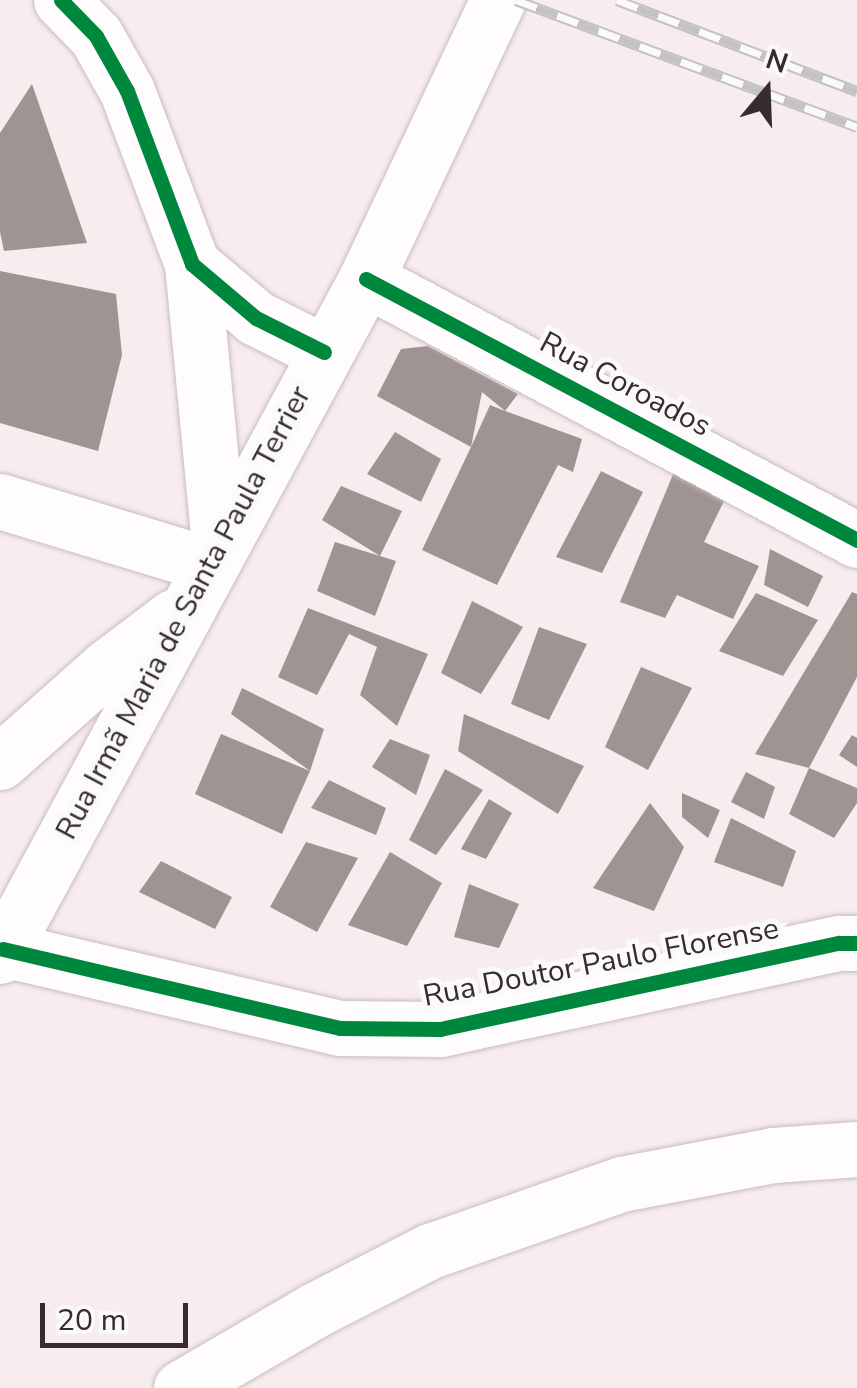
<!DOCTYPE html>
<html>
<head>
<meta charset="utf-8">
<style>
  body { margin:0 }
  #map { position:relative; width:857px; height:1388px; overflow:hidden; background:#f7ecee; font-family:"Nunito Sans",sans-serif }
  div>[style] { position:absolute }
  .building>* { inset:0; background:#a09493 }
  .roads { filter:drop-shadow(0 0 2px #c8bcbf) drop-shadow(0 0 2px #c8bcbf) }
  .minor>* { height:55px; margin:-27.5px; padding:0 27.5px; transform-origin:27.5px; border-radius:27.5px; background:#fefcfc }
  .major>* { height:55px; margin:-27.5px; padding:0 27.5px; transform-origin:27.5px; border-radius:27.5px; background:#fefcfc }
  .rail>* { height:11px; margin-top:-5.5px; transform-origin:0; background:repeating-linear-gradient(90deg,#fafafa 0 22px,#c4c2c2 0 44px); box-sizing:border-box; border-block:2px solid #c4c2c2 }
  .cycleway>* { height:15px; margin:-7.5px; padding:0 7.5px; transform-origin:7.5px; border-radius:7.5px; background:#00873e }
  span { translate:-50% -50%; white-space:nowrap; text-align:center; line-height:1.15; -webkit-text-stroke:10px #fafafa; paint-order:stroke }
  .street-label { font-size:30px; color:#372b2d }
  .north { position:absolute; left:717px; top:40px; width:100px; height:100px; -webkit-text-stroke:8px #fafafa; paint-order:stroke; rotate:19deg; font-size:28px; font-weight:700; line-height:40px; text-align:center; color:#372b2d }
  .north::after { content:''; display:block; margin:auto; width:35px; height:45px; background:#372b2d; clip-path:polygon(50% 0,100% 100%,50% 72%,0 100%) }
  .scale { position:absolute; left:40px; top:1303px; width:148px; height:45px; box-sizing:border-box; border:5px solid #372b2d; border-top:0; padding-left:12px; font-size:30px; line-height:35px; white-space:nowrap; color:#372b2d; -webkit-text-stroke:8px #fafafa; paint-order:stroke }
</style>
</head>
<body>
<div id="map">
  <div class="building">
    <i style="clip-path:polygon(32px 84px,87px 243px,4px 251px,0 232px,0 133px)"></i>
    <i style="clip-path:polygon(0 271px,116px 294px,122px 355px,98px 451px,0 423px)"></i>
    <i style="clip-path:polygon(evenodd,428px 346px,518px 394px,505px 411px,582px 439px,573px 472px,558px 465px,497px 585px,422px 550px,471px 447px,377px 396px,401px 349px,428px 346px,482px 392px,505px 411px,490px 405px,471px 447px,482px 392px)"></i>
    <i style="clip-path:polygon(395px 432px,441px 459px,421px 502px,367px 474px)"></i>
    <i style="clip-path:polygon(601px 471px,643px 492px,602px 573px,556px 557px)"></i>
    <i style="clip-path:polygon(674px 472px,724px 501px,704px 542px,759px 566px,733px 619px,677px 595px,665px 618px,620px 602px)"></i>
    <i style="clip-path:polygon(341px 486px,402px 511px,380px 556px,396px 561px,375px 616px,317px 591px,335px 542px,380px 556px,322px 520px)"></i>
    <i style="clip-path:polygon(770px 549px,823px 576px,808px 607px,764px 585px)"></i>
    <i style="clip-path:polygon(852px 592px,857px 594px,857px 677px,809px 768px,857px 788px,857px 803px,834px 838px,789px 814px,809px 768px,755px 754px)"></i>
    <i style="clip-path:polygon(756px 593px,818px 620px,783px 676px,719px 651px)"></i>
    <i style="clip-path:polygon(472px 601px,523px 627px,481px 694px,441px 673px)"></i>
    <i style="clip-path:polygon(308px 608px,428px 654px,397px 726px,360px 695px,377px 647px,349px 634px,317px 695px,278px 677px)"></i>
    <i style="clip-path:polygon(539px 627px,587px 644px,549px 720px,511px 704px)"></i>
    <i style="clip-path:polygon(641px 667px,692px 688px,648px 770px,605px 747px)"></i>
    <i style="clip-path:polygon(242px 688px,324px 729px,310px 771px,231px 714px)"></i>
    <i style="clip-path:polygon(464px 714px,584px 766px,558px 814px,458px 751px)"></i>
    <i style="clip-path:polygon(221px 734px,310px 771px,282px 834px,195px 794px)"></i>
    <i style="clip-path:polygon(852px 735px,857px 738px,857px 767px,839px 755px)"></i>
    <i style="clip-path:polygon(390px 739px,430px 755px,416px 795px,372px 767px)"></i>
    <i style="clip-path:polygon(445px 769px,483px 790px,436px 855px,409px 840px)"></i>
    <i style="clip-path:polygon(746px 772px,775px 787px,764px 819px,731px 802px)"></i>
    <i style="clip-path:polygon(329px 780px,386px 808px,376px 835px,311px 808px)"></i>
    <i style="clip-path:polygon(682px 793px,720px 810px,708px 838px,682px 817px)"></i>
    <i style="clip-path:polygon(489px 799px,512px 813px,486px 859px,461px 849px)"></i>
    <i style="clip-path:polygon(650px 803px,684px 847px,654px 911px,593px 888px)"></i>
    <i style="clip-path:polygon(731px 818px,796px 851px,783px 887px,714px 862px)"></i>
    <i style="clip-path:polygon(306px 842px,358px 858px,317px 932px,270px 907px)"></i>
    <i style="clip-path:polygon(390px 852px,442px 883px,407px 946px,348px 925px)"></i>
    <i style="clip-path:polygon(161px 861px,232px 897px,215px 929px,139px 892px)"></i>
    <i style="clip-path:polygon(469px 884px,519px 904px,499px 948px,454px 937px)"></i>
  </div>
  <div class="roads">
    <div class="minor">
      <i style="left:61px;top:0;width:50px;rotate:45.8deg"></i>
      <i style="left:96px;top:36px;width:63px;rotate:60.6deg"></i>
      <i style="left:127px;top:91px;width:185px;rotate:69.4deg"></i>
      <i style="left:192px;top:264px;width:84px;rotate:40.2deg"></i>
      <i style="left:256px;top:318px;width:76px;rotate:26.6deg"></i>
      <i style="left:366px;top:279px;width:556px;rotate:27.99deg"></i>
      <i style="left:0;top:501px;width:220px;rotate:16.9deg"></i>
      <i style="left:3px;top:949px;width:346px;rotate:13.2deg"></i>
      <i style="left:340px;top:1028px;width:100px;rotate:0.6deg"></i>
      <i style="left:440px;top:1029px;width:408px;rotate:-12.2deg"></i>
      <i style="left:839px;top:943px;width:18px"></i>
      <i style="left:181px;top:1388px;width:155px;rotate:-30.2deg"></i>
      <i style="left:315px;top:1310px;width:129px;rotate:-27.2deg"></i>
      <i style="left:430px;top:1251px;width:202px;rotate:-19.3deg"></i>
      <i style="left:621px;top:1184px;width:155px;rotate:-10.8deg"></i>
      <i style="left:773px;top:1155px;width:84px;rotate:-4.1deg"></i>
    </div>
    <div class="major">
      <i style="left:192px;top:264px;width:283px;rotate:84.5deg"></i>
      <i style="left:0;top:762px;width:143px;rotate:-41.6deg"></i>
      <i style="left:107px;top:667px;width:83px;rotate:-37.1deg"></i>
      <i style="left:0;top:956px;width:770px;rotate:-61.6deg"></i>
      <i style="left:366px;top:279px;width:309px;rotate:-64.7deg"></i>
    </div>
  </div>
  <div class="rail">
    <i style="left:516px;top:0;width:364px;rotate:20.4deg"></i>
    <i style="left:617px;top:0;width:257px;rotate:20.8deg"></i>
  </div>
  <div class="cycleway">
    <i style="left:61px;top:0;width:50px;rotate:45.8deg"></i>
    <i style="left:96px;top:36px;width:63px;rotate:60.6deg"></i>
    <i style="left:127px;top:91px;width:185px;rotate:69.4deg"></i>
    <i style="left:192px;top:264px;width:84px;rotate:40.2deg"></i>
    <i style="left:256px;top:318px;width:76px;rotate:26.6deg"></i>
    <i style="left:366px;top:279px;width:556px;rotate:27.99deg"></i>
    <i style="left:3px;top:949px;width:346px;rotate:13.2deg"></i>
    <i style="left:340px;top:1028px;width:100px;rotate:0.6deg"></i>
    <i style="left:440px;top:1029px;width:408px;rotate:-12.2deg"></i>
    <i style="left:839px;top:943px;width:18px"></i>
  </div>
  <div class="street-label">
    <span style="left:625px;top:385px;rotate:28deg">Rua Coroados</span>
    <span style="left:184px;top:613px;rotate:-62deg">Rua Irmã Maria de Santa Paula Terrier</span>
    <span style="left:601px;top:963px;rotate:-11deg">Rua Doutor Paulo Florense</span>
  </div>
  <div class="north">N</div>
  <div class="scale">20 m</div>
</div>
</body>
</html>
